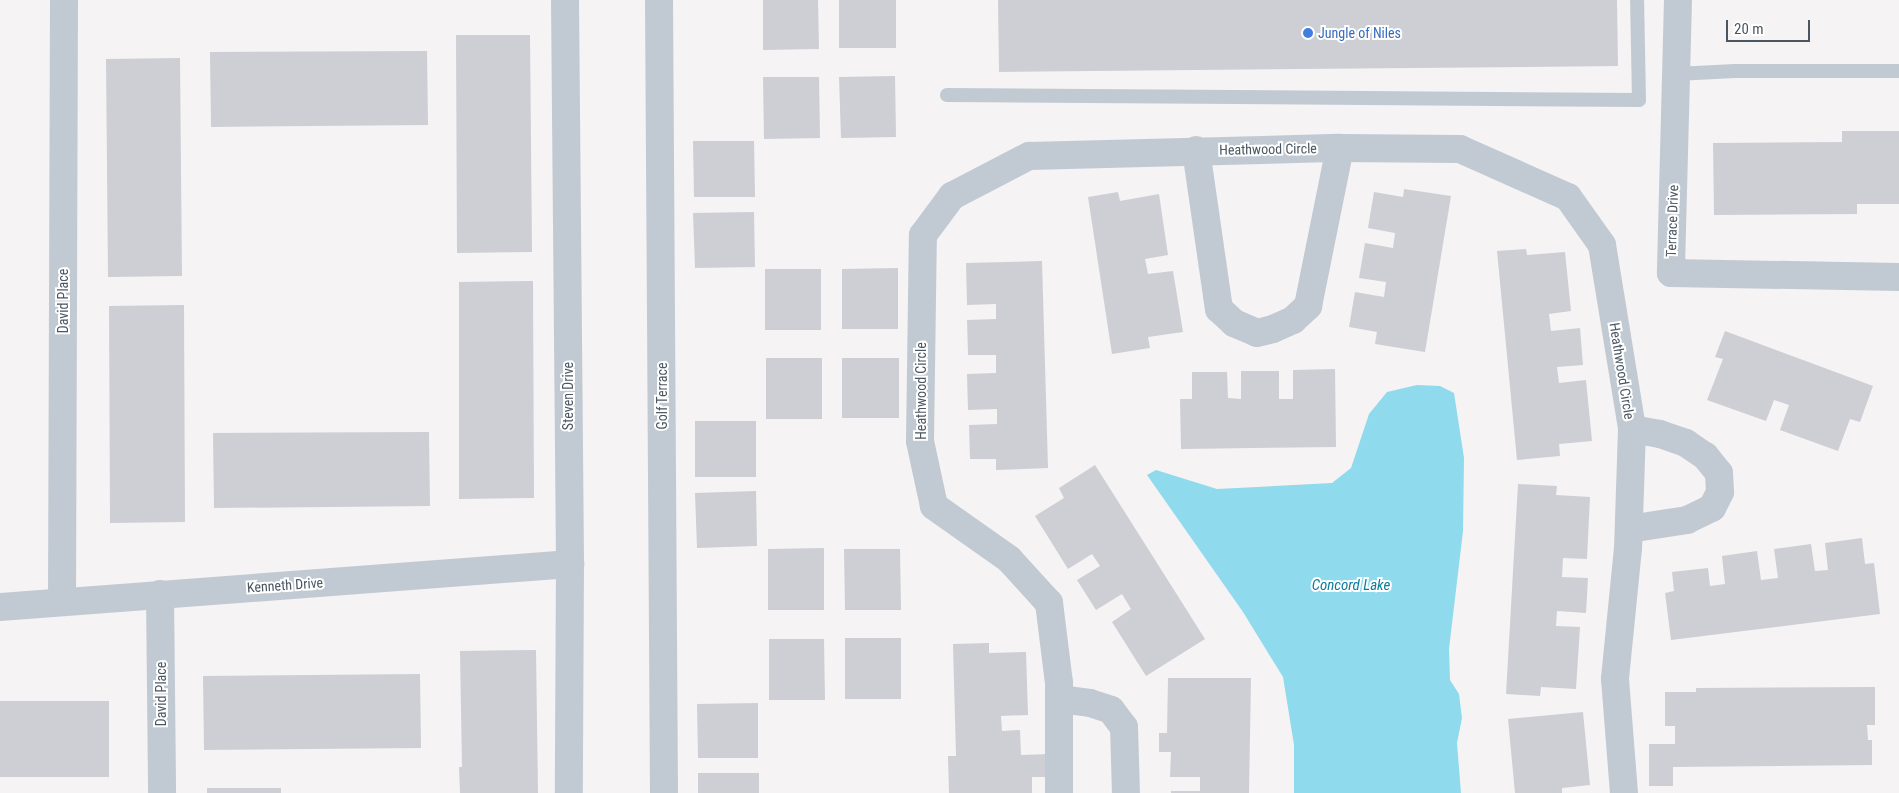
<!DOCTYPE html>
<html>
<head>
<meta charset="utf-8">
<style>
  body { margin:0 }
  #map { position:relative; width:1899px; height:793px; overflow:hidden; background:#f5f3f3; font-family:"Roboto Condensed",sans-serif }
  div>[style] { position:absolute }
  .water>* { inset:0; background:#90daee }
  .building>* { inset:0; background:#cdcfd5 }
  .lane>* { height:14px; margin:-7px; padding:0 7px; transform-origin:7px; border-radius:7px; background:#c1cad2 }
  .street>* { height:28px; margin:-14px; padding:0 14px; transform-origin:14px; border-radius:14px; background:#c1cad2 }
  .dots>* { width:14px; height:14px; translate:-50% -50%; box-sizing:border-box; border:2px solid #fff; border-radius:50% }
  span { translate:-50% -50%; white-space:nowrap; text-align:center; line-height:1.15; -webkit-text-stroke:4px #fff; paint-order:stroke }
  .shop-label { font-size:14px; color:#366cbe }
  .left { translate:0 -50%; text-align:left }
  .street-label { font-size:14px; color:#4a5661 }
  .water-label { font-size:15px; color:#0c7c9b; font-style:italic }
  .scale { position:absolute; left:1726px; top:20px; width:84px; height:22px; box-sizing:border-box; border:2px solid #4a5661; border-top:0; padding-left:6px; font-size:15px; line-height:18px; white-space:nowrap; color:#4a5661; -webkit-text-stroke:4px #fff; paint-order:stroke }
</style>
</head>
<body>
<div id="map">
  <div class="water">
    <i style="clip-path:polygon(1417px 385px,1440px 386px,1454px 393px,1464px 458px,1463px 531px,1449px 649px,1450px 680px,1459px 694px,1462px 718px,1457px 743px,1461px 793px,1294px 793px,1294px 745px,1283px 677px,1243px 612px,1147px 475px,1156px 470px,1217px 489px,1332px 483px,1351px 468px,1369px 414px,1387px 392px)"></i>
  </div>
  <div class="building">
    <i style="clip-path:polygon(763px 0,818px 0,819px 49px,763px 50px)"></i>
    <i style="clip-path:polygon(839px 0,896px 0,896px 48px,839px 48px)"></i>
    <i style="clip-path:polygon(998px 0,1617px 0,1618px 66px,999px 72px)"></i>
    <i style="clip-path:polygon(456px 35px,530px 35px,532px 252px,457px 253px)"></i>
    <i style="clip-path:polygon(427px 51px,428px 125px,211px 127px,210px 52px)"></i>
    <i style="clip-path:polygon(180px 58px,182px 276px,108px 277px,106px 59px)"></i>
    <i style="clip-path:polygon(895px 76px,896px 137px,841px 138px,839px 77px)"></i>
    <i style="clip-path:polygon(763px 77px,819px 77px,820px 138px,764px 139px)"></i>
    <i style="clip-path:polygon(1842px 131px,1899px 131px,1899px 204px,1857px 204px,1857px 214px,1714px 215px,1713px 143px,1842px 142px)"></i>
    <i style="clip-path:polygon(693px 141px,754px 141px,755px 197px,694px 197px)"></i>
    <i style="clip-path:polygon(1404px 189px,1451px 196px,1425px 352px,1375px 344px,1377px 332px,1349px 327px,1355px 292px,1384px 297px,1386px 282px,1359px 278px,1365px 243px,1393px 248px,1395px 233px,1368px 228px,1374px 192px,1403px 197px)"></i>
    <i style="clip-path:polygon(1118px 192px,1120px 201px,1159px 194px,1168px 255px,1145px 259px,1148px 274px,1173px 271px,1183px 332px,1148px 337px,1150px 348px,1112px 354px,1088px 197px)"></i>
    <i style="clip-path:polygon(754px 212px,755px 267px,695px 268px,693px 213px)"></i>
    <i style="clip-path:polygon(1526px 249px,1527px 255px,1565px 252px,1571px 311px,1549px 314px,1551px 331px,1580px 328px,1583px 365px,1557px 367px,1559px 383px,1586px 380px,1592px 441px,1559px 444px,1560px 456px,1517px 460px,1497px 251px)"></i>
    <i style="clip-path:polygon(1042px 261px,1048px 468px,996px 470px,996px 459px,970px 459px,969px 425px,997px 424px,997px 409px,968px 410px,967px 374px,996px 373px,996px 355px,968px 355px,967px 320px,996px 319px,996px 304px,967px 305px,966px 263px)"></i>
    <i style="clip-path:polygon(898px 268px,898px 329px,842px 329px,842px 269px)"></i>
    <i style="clip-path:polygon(765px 269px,821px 269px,821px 330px,765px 330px)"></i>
    <i style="clip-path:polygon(533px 281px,534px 498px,459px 499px,459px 282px)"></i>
    <i style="clip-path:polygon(184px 305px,185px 522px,110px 523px,109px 306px)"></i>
    <i style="clip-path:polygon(1725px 331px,1873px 386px,1860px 422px,1850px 419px,1838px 451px,1780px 430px,1789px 405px,1774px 400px,1766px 421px,1707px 400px,1723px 359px,1715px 357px)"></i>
    <i style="clip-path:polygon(766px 358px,822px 358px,822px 419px,766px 419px)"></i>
    <i style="clip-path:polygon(842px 358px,899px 358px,899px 418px,842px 418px)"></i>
    <i style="clip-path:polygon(1335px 369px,1336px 447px,1181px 449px,1180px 399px,1192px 399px,1192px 372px,1227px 372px,1228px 398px,1241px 399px,1241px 371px,1279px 371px,1279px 399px,1293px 399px,1293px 370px)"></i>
    <i style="clip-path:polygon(695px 421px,756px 421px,756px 477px,695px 477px)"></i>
    <i style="clip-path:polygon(429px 432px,430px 506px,214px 508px,213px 433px)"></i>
    <i style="clip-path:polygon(1095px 465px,1205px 639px,1146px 676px,1112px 622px,1131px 609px,1122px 594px,1096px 610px,1077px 580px,1100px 566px,1092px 554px,1068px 569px,1035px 516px,1064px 498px,1059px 488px)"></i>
    <i style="clip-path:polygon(1518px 484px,1557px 486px,1556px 495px,1590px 497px,1587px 559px,1563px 558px,1562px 577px,1588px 578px,1586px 613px,1557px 611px,1556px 626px,1580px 627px,1576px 689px,1541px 687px,1540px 696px,1506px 694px)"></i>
    <i style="clip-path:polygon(756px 491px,757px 546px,697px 548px,695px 493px)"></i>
    <i style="clip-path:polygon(1862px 538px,1865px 564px,1874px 563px,1880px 614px,1671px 640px,1665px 593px,1674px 591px,1672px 572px,1708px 568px,1710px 586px,1725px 584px,1722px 556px,1757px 551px,1761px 580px,1778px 578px,1774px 549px,1811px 544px,1815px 571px,1828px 570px,1825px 543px)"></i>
    <i style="clip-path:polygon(824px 548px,824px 610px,768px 610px,768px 549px)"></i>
    <i style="clip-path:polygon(844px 549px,900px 549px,901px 610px,845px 610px)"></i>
    <i style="clip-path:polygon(845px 638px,901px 638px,901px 699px,845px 699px)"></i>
    <i style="clip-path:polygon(769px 639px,824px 639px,825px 700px,769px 700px)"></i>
    <i style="clip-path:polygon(989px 643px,989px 653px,1026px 652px,1028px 715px,1001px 716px,1002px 731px,1020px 730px,1021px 755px,1050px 754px,1051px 777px,1032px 777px,1032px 793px,949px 793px,948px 756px,956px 756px,953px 644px)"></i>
    <i style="clip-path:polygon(536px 650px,538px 793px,460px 793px,459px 767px,462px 767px,460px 651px)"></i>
    <i style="clip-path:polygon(420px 674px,421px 748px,204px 750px,203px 676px)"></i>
    <i style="clip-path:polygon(1168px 678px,1251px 678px,1249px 793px,1171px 793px,1171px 791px,1200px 791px,1200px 777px,1170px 777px,1171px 752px,1159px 752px,1159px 733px,1167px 733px)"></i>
    <i style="clip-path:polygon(1875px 687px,1875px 725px,1867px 725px,1868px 740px,1872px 740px,1872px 765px,1673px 767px,1673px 786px,1649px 786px,1649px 744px,1675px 744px,1675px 726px,1665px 726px,1665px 692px,1696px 692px,1696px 688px)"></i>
    <i style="clip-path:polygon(0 701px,109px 701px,109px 777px,0 777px)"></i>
    <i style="clip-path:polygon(758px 703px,758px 758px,698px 758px,697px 704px)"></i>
    <i style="clip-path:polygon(1583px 712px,1590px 785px,1562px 788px,1562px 793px,1515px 793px,1508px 719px)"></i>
    <i style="clip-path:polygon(698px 773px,759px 773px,759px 793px,698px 793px)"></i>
    <i style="clip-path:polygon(207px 788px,281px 788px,281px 793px,207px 793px)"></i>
  </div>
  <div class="lane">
    <i style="left:1676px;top:74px;width:59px;rotate:-2.9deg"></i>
    <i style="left:1735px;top:71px;width:164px"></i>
    <i style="left:947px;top:95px;width:692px;rotate:0.41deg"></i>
    <i style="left:1639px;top:100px;width:100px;rotate:-91.1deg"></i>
  </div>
  <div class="street">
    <i style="left:565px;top:0;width:564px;rotate:89.49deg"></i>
    <i style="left:570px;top:564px;width:229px;rotate:90.3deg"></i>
    <i style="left:659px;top:0;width:793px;rotate:89.64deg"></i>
    <i style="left:1678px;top:0;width:273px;rotate:91.5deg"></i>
    <i style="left:1671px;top:273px;width:228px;rotate:1deg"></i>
    <i style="left:1196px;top:150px;width:161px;rotate:81.8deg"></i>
    <i style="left:1219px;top:309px;width:21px;rotate:43deg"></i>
    <i style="left:1234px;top:323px;width:25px;rotate:23deg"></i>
    <i style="left:1257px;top:333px;width:16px;rotate:-14deg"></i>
    <i style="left:1273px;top:329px;width:22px;rotate:-24deg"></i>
    <i style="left:1293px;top:320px;width:21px;rotate:-43deg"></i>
    <i style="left:1308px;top:306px;width:161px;rotate:-78.6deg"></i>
    <i style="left:1629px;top:529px;width:59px;rotate:-8.8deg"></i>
    <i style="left:1687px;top:520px;width:28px;rotate:-26deg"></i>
    <i style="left:1712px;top:508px;width:18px;rotate:-63deg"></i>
    <i style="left:1720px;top:492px;width:19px;rotate:-93deg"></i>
    <i style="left:1719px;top:473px;width:22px;rotate:-129deg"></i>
    <i style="left:1705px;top:456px;width:23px;rotate:-146deg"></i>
    <i style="left:1686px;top:443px;width:28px;rotate:-161deg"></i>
    <i style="left:1660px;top:434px;width:28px;rotate:-170deg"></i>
    <i style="left:160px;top:594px;width:199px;rotate:89.4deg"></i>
    <i style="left:62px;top:602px;width:602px;rotate:-89.81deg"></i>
    <i style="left:0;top:607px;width:572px;rotate:-4.31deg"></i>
    <i style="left:1059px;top:699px;width:31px;rotate:7deg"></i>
    <i style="left:1090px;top:703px;width:22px;rotate:18deg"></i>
    <i style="left:1111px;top:710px;width:21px;rotate:53deg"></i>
    <i style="left:1124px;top:727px;width:66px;rotate:88.3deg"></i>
    <i style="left:1059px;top:793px;width:110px;rotate:-90deg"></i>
    <i style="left:1059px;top:683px;width:81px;rotate:-97.1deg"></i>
    <i style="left:1049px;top:603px;width:59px;rotate:-132.3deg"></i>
    <i style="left:1009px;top:559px;width:92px;rotate:-144.8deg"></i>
    <i style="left:934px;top:506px;width:66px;rotate:-102.2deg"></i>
    <i style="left:920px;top:441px;width:206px;rotate:-89.2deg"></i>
    <i style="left:923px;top:235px;width:49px;rotate:-53.4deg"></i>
    <i style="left:952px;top:196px;width:87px;rotate:-27.5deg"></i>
    <i style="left:1029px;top:156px;width:311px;rotate:-1.5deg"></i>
    <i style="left:1340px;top:148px;width:120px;rotate:0.5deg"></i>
    <i style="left:1460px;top:149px;width:118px;rotate:24deg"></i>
    <i style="left:1568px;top:197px;width:59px;rotate:54.7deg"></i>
    <i style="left:1602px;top:245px;width:186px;rotate:80.7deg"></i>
    <i style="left:1632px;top:429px;width:119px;rotate:91.9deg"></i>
    <i style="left:1628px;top:548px;width:132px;rotate:95.7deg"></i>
    <i style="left:1615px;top:679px;width:114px;rotate:85.5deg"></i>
  </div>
  <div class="dots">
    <i style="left:1308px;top:33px;background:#3f7fe0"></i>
  </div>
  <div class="shop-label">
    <span class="left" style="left:1318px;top:33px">Jungle of Niles</span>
  </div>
  <div class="street-label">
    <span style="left:1268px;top:149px;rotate:-1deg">Heathwood Circle</span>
    <span style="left:1672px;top:221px;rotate:-88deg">Terrace Drive</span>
    <span style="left:63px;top:301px;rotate:-90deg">David Place</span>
    <span style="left:1622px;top:371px;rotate:81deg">Heathwood Circle</span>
    <span style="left:921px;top:391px;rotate:-90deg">Heathwood Circle</span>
    <span style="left:568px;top:396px;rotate:-90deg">Steven Drive</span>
    <span style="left:662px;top:396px;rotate:-90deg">Golf Terrace</span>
    <span style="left:285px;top:585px;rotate:-4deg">Kenneth Drive</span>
    <span style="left:161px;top:694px;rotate:-90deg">David Place</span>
  </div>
  <div class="water-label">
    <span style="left:1351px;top:586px">Concord Lake</span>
  </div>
  <div class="scale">20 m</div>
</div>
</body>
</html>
